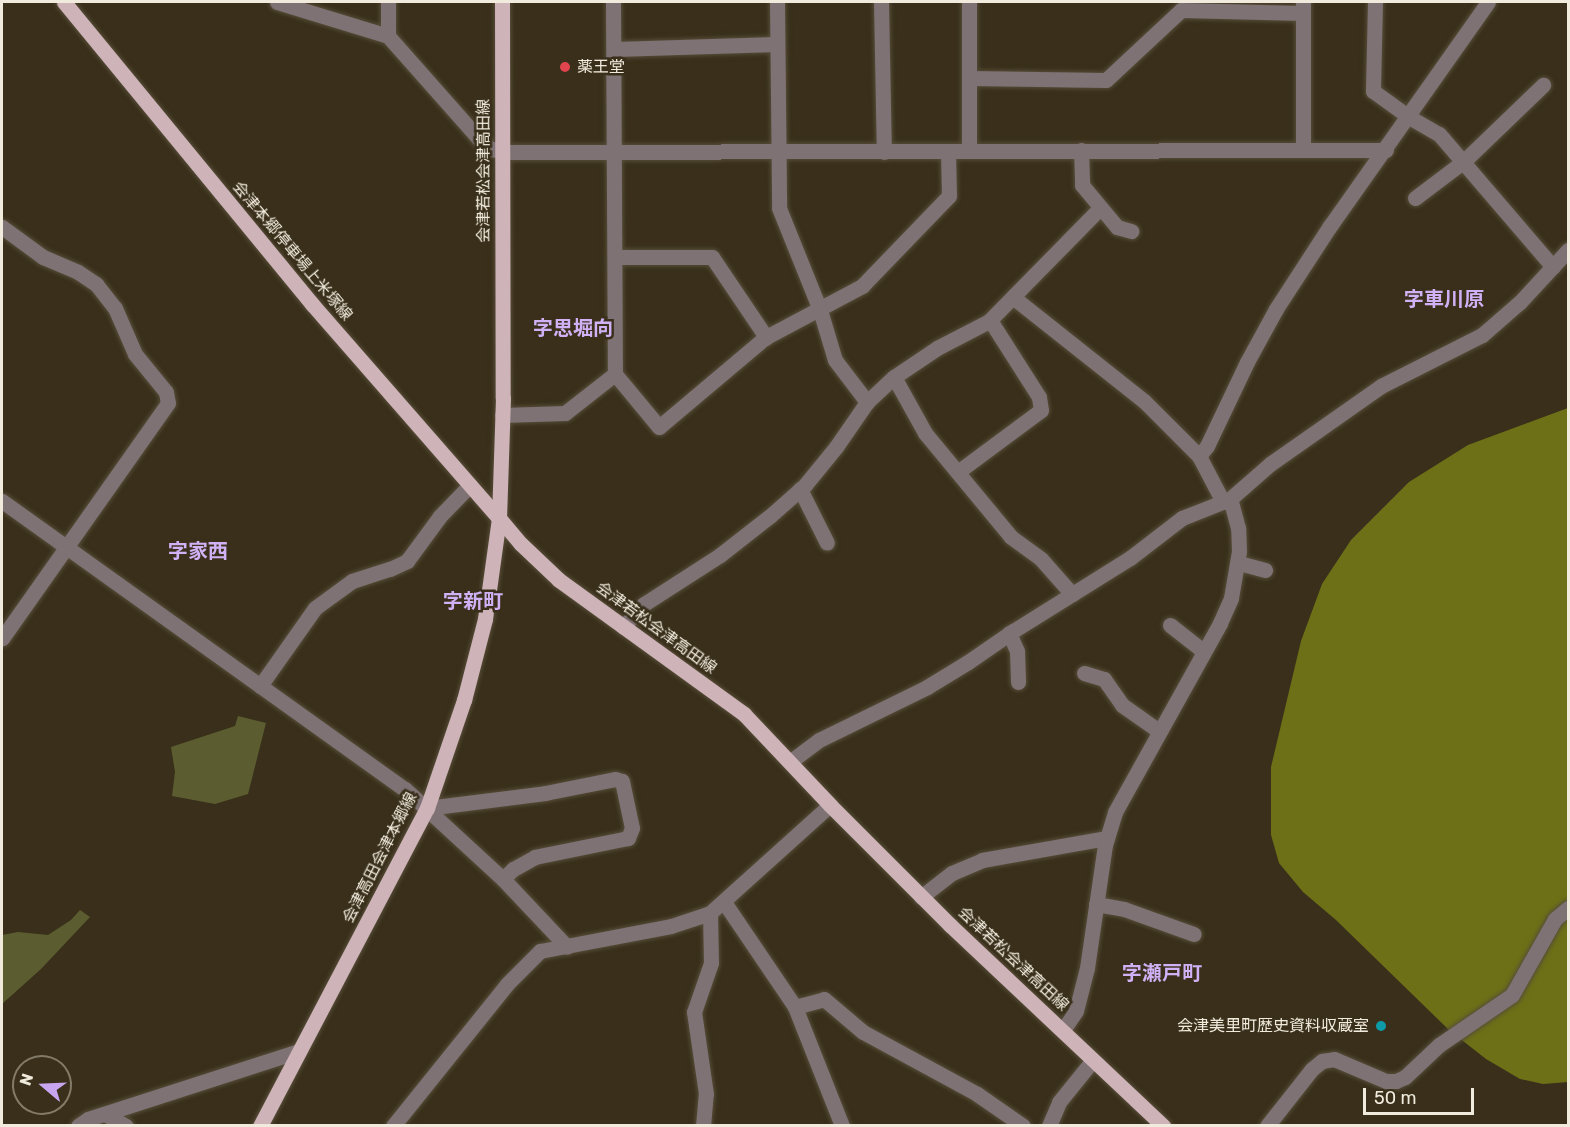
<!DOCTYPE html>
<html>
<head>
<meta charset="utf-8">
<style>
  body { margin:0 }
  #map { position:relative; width:1570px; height:1127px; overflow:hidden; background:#392f1a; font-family:Rubik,"Noto Sans JP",sans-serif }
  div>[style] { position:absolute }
  .green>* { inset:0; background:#5b5d30 }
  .forest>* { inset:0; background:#6e7017 }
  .roads { filter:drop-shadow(0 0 2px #564d39) drop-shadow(0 0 2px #564d39) }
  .minor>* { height:15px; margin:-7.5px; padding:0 7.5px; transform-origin:7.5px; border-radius:7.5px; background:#7f7274 }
  .major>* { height:15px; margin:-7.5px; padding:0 7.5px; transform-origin:7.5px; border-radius:7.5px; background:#ceb3b8 }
  .dots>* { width:16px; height:16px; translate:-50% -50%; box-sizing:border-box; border:3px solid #392f1a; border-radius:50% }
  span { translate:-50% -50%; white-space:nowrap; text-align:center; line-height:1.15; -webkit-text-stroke:5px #392f1a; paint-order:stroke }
  .poi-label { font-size:16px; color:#f1ebde }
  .left { translate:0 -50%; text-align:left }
  .right { translate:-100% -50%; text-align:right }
  .street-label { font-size:16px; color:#f1ebde }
  .quarter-label { font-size:20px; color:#d0b1f5; font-weight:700 }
  .frame { position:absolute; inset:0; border:3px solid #f1ebde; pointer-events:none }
  .north { position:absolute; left:12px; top:1055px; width:60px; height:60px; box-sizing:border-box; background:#392f1a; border:2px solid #837a68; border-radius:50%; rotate:289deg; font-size:16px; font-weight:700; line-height:24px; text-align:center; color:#f1ebde }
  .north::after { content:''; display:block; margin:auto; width:21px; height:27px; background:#c8a6ef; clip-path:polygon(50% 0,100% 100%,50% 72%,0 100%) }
  .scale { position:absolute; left:1363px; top:1088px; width:111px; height:27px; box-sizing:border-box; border:3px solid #f1ebde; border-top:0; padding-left:8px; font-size:18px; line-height:21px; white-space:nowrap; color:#f1ebde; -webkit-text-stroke:4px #392f1a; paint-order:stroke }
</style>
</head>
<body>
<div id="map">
  <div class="green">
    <i style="clip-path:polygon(238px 716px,266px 723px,248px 794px,215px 804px,172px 796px,175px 772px,171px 747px,235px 726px)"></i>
    <i style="clip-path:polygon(80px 910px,90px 917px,41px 969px,2px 1004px,2px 935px,18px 932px,48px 935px,71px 920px)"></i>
  </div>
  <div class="forest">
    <i style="clip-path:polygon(1568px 408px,1568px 1082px,1543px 1084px,1520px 1079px,1486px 1059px,1449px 1030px,1336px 920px,1303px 892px,1279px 863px,1271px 835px,1271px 767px,1301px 641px,1322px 584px,1351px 540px,1409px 482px,1468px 445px)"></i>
  </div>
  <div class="roads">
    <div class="minor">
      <i style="left:277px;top:2px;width:116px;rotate:17deg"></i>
      <i style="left:388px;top:36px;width:139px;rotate:48.5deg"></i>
      <i style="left:480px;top:140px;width:12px;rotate:42deg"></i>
      <i style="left:489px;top:148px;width:15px;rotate:16deg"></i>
      <i style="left:503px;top:152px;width:883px;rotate:-0.13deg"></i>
      <i style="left:388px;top:2px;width:34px;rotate:90deg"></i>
      <i style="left:613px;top:2px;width:372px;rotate:89.7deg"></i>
      <i style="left:615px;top:374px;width:69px;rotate:50.3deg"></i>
      <i style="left:659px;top:427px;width:140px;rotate:-40.1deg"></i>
      <i style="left:766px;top:337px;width:109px;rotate:-28deg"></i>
      <i style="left:862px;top:286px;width:125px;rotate:-46deg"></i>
      <i style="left:949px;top:196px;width:45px;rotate:-91.3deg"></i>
      <i style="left:777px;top:2px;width:206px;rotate:89.4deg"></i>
      <i style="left:779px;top:208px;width:110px;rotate:68.1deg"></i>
      <i style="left:820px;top:310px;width:52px;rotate:73.3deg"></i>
      <i style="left:835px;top:360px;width:53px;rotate:52.7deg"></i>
      <i style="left:867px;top:402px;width:37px;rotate:-43deg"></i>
      <i style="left:894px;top:377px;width:64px;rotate:61deg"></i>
      <i style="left:925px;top:433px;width:135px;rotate:50.4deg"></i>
      <i style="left:1011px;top:537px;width:37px;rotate:36deg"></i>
      <i style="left:1041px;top:559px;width:47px;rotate:48.5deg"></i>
      <i style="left:881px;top:2px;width:150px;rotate:88.9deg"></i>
      <i style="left:1303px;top:2px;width:147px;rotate:90deg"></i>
      <i style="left:1375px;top:2px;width:89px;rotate:91.3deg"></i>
      <i style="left:1373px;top:91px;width:44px;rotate:35.8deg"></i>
      <i style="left:1409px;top:117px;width:34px;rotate:30deg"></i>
      <i style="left:1439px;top:134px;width:175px;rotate:49.4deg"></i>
      <i style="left:614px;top:49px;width:163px;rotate:-1.8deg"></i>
      <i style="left:970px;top:78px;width:136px;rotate:0.8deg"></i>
      <i style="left:1106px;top:80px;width:103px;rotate:-43deg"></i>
      <i style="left:1181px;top:10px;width:122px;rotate:1.4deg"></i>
      <i style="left:1081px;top:150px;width:35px;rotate:88deg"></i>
      <i style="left:1082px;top:185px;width:55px;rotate:50.2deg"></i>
      <i style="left:1117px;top:227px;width:15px;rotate:16deg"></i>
      <i style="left:969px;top:151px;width:149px;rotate:-90deg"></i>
      <i style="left:1415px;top:198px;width:61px;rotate:-37.1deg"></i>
      <i style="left:1464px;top:161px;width:110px;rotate:-43.9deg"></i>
      <i style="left:2px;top:227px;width:51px;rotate:36.2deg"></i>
      <i style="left:43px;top:257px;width:38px;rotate:23deg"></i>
      <i style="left:78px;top:272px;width:22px;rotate:34deg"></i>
      <i style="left:96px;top:284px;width:31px;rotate:52deg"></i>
      <i style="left:115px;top:308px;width:50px;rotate:66.5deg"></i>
      <i style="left:135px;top:354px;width:49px;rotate:50.8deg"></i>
      <i style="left:166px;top:392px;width:11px;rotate:80deg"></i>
      <i style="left:168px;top:403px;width:288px;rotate:125.2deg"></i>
      <i style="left:615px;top:257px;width:97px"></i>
      <i style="left:712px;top:257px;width:97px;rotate:56deg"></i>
      <i style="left:1014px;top:298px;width:166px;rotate:38.4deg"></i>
      <i style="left:1144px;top:401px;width:78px;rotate:45deg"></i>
      <i style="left:1199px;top:456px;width:52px;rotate:62.4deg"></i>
      <i style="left:894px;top:377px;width:52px;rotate:-34deg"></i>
      <i style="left:937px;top:348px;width:59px;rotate:-27.4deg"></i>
      <i style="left:989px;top:321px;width:157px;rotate:-45.5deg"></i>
      <i style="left:502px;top:415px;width:63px;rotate:-1.8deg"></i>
      <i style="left:565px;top:413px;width:63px;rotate:-38deg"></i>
      <i style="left:1199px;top:456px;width:13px;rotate:-51deg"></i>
      <i style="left:1207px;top:446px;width:93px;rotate:-64.5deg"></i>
      <i style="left:1247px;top:362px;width:60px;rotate:-61.3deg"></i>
      <i style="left:1276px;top:309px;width:99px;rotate:-57deg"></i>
      <i style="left:1330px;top:226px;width:274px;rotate:-54.8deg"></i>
      <i style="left:959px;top:471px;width:102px;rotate:-36.6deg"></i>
      <i style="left:1041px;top:410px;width:13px;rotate:-99deg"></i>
      <i style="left:1039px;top:397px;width:91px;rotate:-122.5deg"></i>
      <i style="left:800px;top:489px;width:60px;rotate:63.4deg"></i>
      <i style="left:2px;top:501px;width:495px;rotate:35.6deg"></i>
      <i style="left:405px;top:789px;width:133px;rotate:42.6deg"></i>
      <i style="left:503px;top:879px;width:93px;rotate:46.7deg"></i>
      <i style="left:1239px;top:563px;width:27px;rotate:15deg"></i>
      <i style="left:1170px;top:625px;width:42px;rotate:38.2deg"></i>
      <i style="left:623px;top:627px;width:31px;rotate:-48deg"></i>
      <i style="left:644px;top:604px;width:90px;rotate:-32.8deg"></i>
      <i style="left:720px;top:555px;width:63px;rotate:-38deg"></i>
      <i style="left:770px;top:516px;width:47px;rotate:-41.5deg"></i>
      <i style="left:805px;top:485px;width:49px;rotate:-50.8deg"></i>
      <i style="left:836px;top:447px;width:55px;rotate:-55.4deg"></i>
      <i style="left:1009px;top:633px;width:20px;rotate:66deg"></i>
      <i style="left:1017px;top:651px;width:31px;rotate:88deg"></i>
      <i style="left:1084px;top:673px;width:21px;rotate:17deg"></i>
      <i style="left:1104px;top:679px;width:32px;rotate:55deg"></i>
      <i style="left:1122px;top:705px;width:45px;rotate:35.1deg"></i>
      <i style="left:260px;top:686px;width:95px;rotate:-54.8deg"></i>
      <i style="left:315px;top:608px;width:46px;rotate:-36.1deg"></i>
      <i style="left:352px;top:581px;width:40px;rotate:-18deg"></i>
      <i style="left:390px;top:569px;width:19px;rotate:-25deg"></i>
      <i style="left:407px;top:561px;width:56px;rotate:-53.7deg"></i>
      <i style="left:440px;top:516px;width:43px;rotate:-45.9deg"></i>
      <i style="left:791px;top:761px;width:35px;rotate:-37deg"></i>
      <i style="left:819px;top:740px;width:120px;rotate:-26.1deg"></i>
      <i style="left:927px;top:687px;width:48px;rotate:-31.4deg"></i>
      <i style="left:968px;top:662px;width:55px;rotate:-34.6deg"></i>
      <i style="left:1013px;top:631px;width:138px;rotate:-32deg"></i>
      <i style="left:1130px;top:558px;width:66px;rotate:-37.6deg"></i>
      <i style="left:1182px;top:518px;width:52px;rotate:-21.6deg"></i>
      <i style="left:1230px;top:499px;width:53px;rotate:-41.2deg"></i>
      <i style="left:1270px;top:464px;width:136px;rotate:-35.1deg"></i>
      <i style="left:1381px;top:386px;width:113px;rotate:-26.8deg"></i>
      <i style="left:1482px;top:335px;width:50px;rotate:-41deg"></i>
      <i style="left:1520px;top:302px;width:71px;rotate:-47.3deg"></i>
      <i style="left:427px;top:808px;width:119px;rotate:-7.2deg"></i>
      <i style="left:545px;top:793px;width:71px;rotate:-11.3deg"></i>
      <i style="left:615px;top:779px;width:7px;rotate:16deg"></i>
      <i style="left:622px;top:781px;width:48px;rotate:78deg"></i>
      <i style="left:632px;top:828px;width:11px;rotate:112deg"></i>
      <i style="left:628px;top:838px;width:95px;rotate:168.5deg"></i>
      <i style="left:535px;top:857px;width:25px;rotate:151deg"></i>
      <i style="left:513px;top:869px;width:14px;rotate:135deg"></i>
      <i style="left:921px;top:897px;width:39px;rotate:-38deg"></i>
      <i style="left:952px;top:873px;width:33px;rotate:-23deg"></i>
      <i style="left:982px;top:860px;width:127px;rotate:-10deg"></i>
      <i style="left:724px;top:902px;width:127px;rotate:55.9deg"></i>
      <i style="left:795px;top:1007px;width:30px;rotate:-15deg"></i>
      <i style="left:824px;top:999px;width:51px;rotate:40.2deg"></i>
      <i style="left:863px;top:1032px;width:130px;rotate:28.5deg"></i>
      <i style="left:977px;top:1094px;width:56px;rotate:34.8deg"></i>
      <i style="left:1096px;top:904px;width:28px;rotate:10deg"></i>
      <i style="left:1124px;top:909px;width:74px;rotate:19.7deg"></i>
      <i style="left:795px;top:1007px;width:128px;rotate:68.4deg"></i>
      <i style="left:1063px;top:1030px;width:23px;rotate:-56deg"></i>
      <i style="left:1076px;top:1011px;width:44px;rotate:-75.7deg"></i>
      <i style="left:1087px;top:968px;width:124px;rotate:-81.7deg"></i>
      <i style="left:1105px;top:845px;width:34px;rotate:-73deg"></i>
      <i style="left:1115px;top:812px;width:216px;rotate:-60.9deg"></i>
      <i style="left:1220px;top:623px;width:27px;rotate:-66deg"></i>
      <i style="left:1231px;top:598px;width:48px;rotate:-80.3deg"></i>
      <i style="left:1239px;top:551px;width:23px;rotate:-92deg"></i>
      <i style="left:1238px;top:528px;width:30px;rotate:-105deg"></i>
      <i style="left:105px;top:1114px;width:24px;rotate:30deg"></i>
      <i style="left:78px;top:1126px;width:12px;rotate:-35deg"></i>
      <i style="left:88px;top:1119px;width:222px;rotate:-17.9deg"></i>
      <i style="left:393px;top:1126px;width:182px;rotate:-51.2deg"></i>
      <i style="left:507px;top:984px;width:47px;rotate:-45deg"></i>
      <i style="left:540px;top:951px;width:133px;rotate:-10.8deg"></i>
      <i style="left:671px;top:926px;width:41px;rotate:-18.4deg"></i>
      <i style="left:710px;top:913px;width:161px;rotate:-42deg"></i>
      <i style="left:703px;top:1126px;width:32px;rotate:-85deg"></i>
      <i style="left:706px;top:1094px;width:83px;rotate:-98.3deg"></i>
      <i style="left:694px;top:1012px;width:52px;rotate:-70.9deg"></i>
      <i style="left:711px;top:963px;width:50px;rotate:-91.1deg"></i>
      <i style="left:1049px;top:1126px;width:26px;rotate:-67deg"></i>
      <i style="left:1059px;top:1102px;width:54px;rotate:-51deg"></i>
      <i style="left:1267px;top:1126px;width:73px;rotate:-51.7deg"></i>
      <i style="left:1312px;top:1069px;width:13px;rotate:-39deg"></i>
      <i style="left:1322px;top:1061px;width:12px;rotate:-9deg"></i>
      <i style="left:1334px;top:1059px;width:56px;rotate:22.9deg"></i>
      <i style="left:1386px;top:1081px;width:10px"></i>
      <i style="left:1396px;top:1081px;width:10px;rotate:-24deg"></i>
      <i style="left:1405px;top:1077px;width:47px;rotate:-43.3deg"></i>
      <i style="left:1439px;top:1045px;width:88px;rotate:-34.4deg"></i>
      <i style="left:1512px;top:995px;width:87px;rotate:-60.5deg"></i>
      <i style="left:1555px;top:919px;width:17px;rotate:-40deg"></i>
    </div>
    <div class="major">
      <i style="left:64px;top:2px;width:391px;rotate:50.6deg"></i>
      <i style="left:312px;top:304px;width:284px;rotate:48.9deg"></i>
      <i style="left:499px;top:518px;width:102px;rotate:97.9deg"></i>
      <i style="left:485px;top:619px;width:84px;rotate:104.5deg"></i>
      <i style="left:464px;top:700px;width:114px;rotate:108.9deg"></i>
      <i style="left:427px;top:808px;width:359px;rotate:117.7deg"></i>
      <i style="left:502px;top:2px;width:396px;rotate:89.9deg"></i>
      <i style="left:503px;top:398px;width:120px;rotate:91.9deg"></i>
      <i style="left:499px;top:518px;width:34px;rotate:50deg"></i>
      <i style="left:521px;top:544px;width:52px;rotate:43.5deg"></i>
      <i style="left:559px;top:580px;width:228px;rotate:35.9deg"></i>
      <i style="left:744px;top:714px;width:125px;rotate:46.6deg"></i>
      <i style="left:830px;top:805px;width:170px;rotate:45deg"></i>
      <i style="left:950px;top:925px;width:293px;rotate:43.3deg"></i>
    </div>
  </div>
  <div class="dots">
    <i style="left:565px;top:67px;background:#e0444e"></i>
    <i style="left:1381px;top:1026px;background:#0f9aa8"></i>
  </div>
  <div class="poi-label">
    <span class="left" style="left:577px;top:67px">薬王堂</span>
    <span class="right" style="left:1369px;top:1026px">会津美里町歴史資料収蔵室</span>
  </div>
  <div class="street-label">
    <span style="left:484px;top:171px;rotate:-90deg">会津若松会津高田線</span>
    <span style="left:292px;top:251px;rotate:50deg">会津本郷停車場上米塚線</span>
    <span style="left:656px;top:628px;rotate:36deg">会津若松会津高田線</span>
    <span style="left:380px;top:858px;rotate:-63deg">会津高田会津本郷線</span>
    <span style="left:1013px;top:959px;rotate:43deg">会津若松会津高田線</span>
  </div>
  <div class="quarter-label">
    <span style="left:1444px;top:299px">字車川原</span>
    <span style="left:573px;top:328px">字思堀向</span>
    <span style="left:198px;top:551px">字家西</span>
    <span style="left:473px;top:601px">字新町</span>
    <span style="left:1162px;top:973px">字瀬戸町</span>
  </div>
  <div class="frame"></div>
  <div class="north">N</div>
  <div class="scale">50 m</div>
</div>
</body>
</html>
